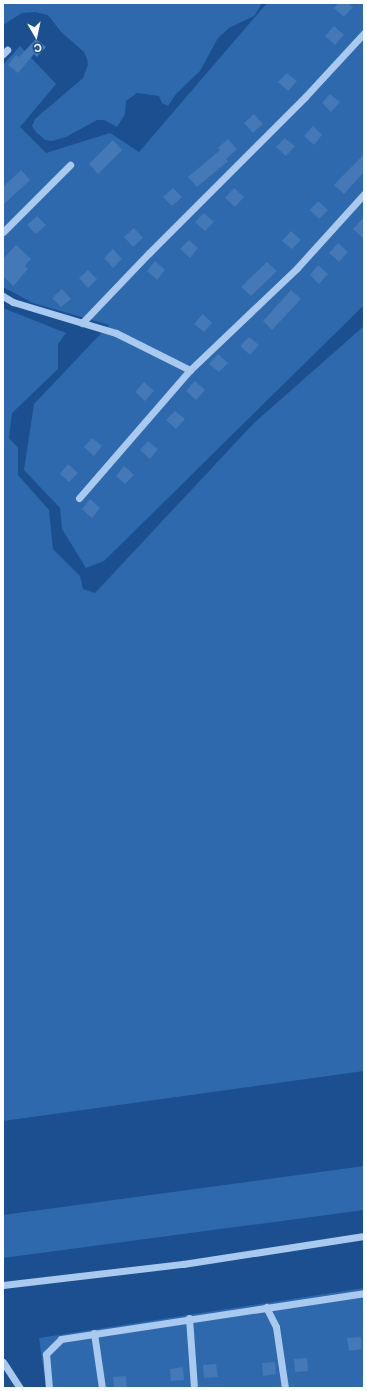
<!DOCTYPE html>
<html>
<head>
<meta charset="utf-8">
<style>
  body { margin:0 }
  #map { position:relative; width:367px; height:1391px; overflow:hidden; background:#1b4f8f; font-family:Inter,sans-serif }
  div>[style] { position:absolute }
  .green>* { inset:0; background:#2e69ad }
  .building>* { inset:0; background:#4478b7 }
  .minor>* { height:7px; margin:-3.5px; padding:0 3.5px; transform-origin:3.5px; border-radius:3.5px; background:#a9c9ee }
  span { translate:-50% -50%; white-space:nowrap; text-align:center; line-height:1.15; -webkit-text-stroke:3px #1b4f8f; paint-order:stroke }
  .frame { position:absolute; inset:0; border:4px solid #fff; pointer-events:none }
  .north { position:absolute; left:16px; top:16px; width:40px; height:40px; -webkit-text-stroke:3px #1b4f8f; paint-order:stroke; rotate:171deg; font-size:11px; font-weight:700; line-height:16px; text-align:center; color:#fff }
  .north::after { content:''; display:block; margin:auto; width:14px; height:18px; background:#fff; clip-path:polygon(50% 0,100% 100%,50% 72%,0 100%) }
</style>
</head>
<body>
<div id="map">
  <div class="green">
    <i style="clip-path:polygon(3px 3px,262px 3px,254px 16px,229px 28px,218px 38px,200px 71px,176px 94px,168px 106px,162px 103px,159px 96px,137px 93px,126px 101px,125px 114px,117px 127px,104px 120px,97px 120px,66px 137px,52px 141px,45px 140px,36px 132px,32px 126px,35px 119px,83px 78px,88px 65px,87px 59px,84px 52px,61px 32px,48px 15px,35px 12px,22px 13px,3px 25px)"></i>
    <i style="clip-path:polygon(267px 3px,364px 3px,364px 305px,104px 561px,86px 568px,62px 529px,60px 508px,24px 470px,34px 404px,109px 325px,33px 303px,3px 287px,3px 65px,20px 46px,56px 84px,20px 127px,46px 153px,110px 133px,139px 152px)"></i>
    <i style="clip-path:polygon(3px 308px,66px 333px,58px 344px,58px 369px,12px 413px,9px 438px,18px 448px,18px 475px,49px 510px,53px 549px,80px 576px,83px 589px,95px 593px,253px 424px,364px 326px,364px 1071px,3px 1121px)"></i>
    <i style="clip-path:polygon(364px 1166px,364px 1210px,3px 1258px,3px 1215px)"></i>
    <i style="clip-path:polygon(364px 1288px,364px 1388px,46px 1388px,39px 1338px)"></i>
  </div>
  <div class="building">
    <i style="clip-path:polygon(339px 3px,348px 3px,353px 7px,344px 17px,334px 8px)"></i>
    <i style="clip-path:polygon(334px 26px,344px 35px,335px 45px,325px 36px)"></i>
    <i style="clip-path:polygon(36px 39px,46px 47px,37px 57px,34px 54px,18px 73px,8px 65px,16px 55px,19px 57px)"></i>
    <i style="clip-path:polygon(287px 73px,297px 81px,288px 91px,278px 82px)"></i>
    <i style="clip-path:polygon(330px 94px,340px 102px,331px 112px,322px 103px)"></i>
    <i style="clip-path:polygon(254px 114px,263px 124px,253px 133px,244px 123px)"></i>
    <i style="clip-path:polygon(313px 126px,322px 135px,314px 145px,304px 136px)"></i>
    <i style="clip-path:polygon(285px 138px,295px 146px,286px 156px,276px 147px)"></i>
    <i style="clip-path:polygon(228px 139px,237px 149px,226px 159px,228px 161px,197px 187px,188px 177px,220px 150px,218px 148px)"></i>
    <i style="clip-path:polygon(113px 140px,122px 150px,98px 174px,89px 164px)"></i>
    <i style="clip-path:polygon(364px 154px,364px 172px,344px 194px,334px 185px)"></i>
    <i style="clip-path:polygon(21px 170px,30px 180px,3px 205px,3px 187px)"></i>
    <i style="clip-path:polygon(173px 188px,182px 197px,172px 206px,163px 197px)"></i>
    <i style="clip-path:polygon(234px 188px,244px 197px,235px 207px,225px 198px)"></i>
    <i style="clip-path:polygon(318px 201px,328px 210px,319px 219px,310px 210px)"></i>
    <i style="clip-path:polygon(204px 213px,214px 222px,205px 231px,195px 222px)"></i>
    <i style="clip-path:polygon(37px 216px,46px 225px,36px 234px,27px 225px)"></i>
    <i style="clip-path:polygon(364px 217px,364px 239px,353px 229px)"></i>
    <i style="clip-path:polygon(134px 228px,143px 238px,133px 247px,124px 237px)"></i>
    <i style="clip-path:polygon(291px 231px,301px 240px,292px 249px,282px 241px)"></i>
    <i style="clip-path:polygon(189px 240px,198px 248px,190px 258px,180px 249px)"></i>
    <i style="clip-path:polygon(338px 243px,348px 252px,339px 262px,329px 253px)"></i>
    <i style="clip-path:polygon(16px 245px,31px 259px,25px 266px,28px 269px,13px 286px,3px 276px,3px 259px)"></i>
    <i style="clip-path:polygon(113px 249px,122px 259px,113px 268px,104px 258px)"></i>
    <i style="clip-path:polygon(155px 261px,165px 270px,157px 280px,147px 271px)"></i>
    <i style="clip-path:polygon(267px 262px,277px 271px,251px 296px,241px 287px)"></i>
    <i style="clip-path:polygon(318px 265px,328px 274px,319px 284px,310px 275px)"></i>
    <i style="clip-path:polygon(88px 270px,97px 279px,88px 288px,79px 278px)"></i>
    <i style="clip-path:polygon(62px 289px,71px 299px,61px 307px,52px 298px)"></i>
    <i style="clip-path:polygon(291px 290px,301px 299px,272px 330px,263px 321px)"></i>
    <i style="clip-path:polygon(203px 314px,212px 323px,204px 332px,194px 324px)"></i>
    <i style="clip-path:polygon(249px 337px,259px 345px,250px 355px,240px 346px)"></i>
    <i style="clip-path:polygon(218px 354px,228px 363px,219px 372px,209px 364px)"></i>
    <i style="clip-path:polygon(195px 381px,205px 390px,196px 400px,186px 391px)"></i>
    <i style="clip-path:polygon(144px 382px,154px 391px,145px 401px,135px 392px)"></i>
    <i style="clip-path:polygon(175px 411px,185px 419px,176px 429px,166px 420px)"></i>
    <i style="clip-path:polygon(92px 438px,102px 446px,94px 456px,84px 447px)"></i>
    <i style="clip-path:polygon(148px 441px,158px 449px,150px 459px,140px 450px)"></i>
    <i style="clip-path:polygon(68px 464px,78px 473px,69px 482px,60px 474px)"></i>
    <i style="clip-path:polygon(124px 466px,134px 475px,125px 484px,116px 476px)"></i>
    <i style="clip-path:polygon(90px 499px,100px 508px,92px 518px,82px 509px)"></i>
    <i style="clip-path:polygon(361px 1337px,362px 1349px,349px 1351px,347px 1338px)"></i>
    <i style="clip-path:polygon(307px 1358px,308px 1371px,295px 1372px,294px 1359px)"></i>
    <i style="clip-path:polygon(275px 1362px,276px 1374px,263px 1376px,262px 1363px)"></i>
    <i style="clip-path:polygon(216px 1364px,218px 1377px,204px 1378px,203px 1365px)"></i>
    <i style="clip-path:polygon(183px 1367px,184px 1380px,171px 1381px,170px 1369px)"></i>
    <i style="clip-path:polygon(126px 1376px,127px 1388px,114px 1388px,113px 1377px)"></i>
  </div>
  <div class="minor">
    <i style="left:3px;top:54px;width:6px;rotate:-45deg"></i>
    <i style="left:3px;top:232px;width:95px;rotate:-45deg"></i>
    <i style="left:3px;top:296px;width:12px;rotate:31deg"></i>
    <i style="left:13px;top:302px;width:108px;rotate:16.8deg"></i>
    <i style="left:116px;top:333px;width:83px;rotate:26.6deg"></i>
    <i style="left:82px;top:323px;width:97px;rotate:-46.3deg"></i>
    <i style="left:149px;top:253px;width:221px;rotate:-45deg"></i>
    <i style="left:305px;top:97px;width:87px;rotate:-47.3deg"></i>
    <i style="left:79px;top:498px;width:169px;rotate:-49.1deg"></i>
    <i style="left:190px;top:370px;width:148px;rotate:-43.6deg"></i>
    <i style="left:297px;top:268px;width:100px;rotate:-47.8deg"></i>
    <i style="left:3px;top:1285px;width:181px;rotate:-6.7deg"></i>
    <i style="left:183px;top:1264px;width:183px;rotate:-8.8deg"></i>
    <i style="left:266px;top:1307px;width:22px;rotate:63deg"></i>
    <i style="left:276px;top:1327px;width:62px;rotate:81.6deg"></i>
    <i style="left:189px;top:1318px;width:70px;rotate:85.9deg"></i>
    <i style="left:94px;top:1333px;width:56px;rotate:81.7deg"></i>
    <i style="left:3px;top:1362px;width:31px;rotate:57deg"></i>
    <i style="left:49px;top:1388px;width:34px;rotate:-95deg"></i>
    <i style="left:46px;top:1354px;width:21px;rotate:-45deg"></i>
    <i style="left:61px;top:1339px;width:306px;rotate:-8.6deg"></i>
  </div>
  <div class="frame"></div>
  <div class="north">С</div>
</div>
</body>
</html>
